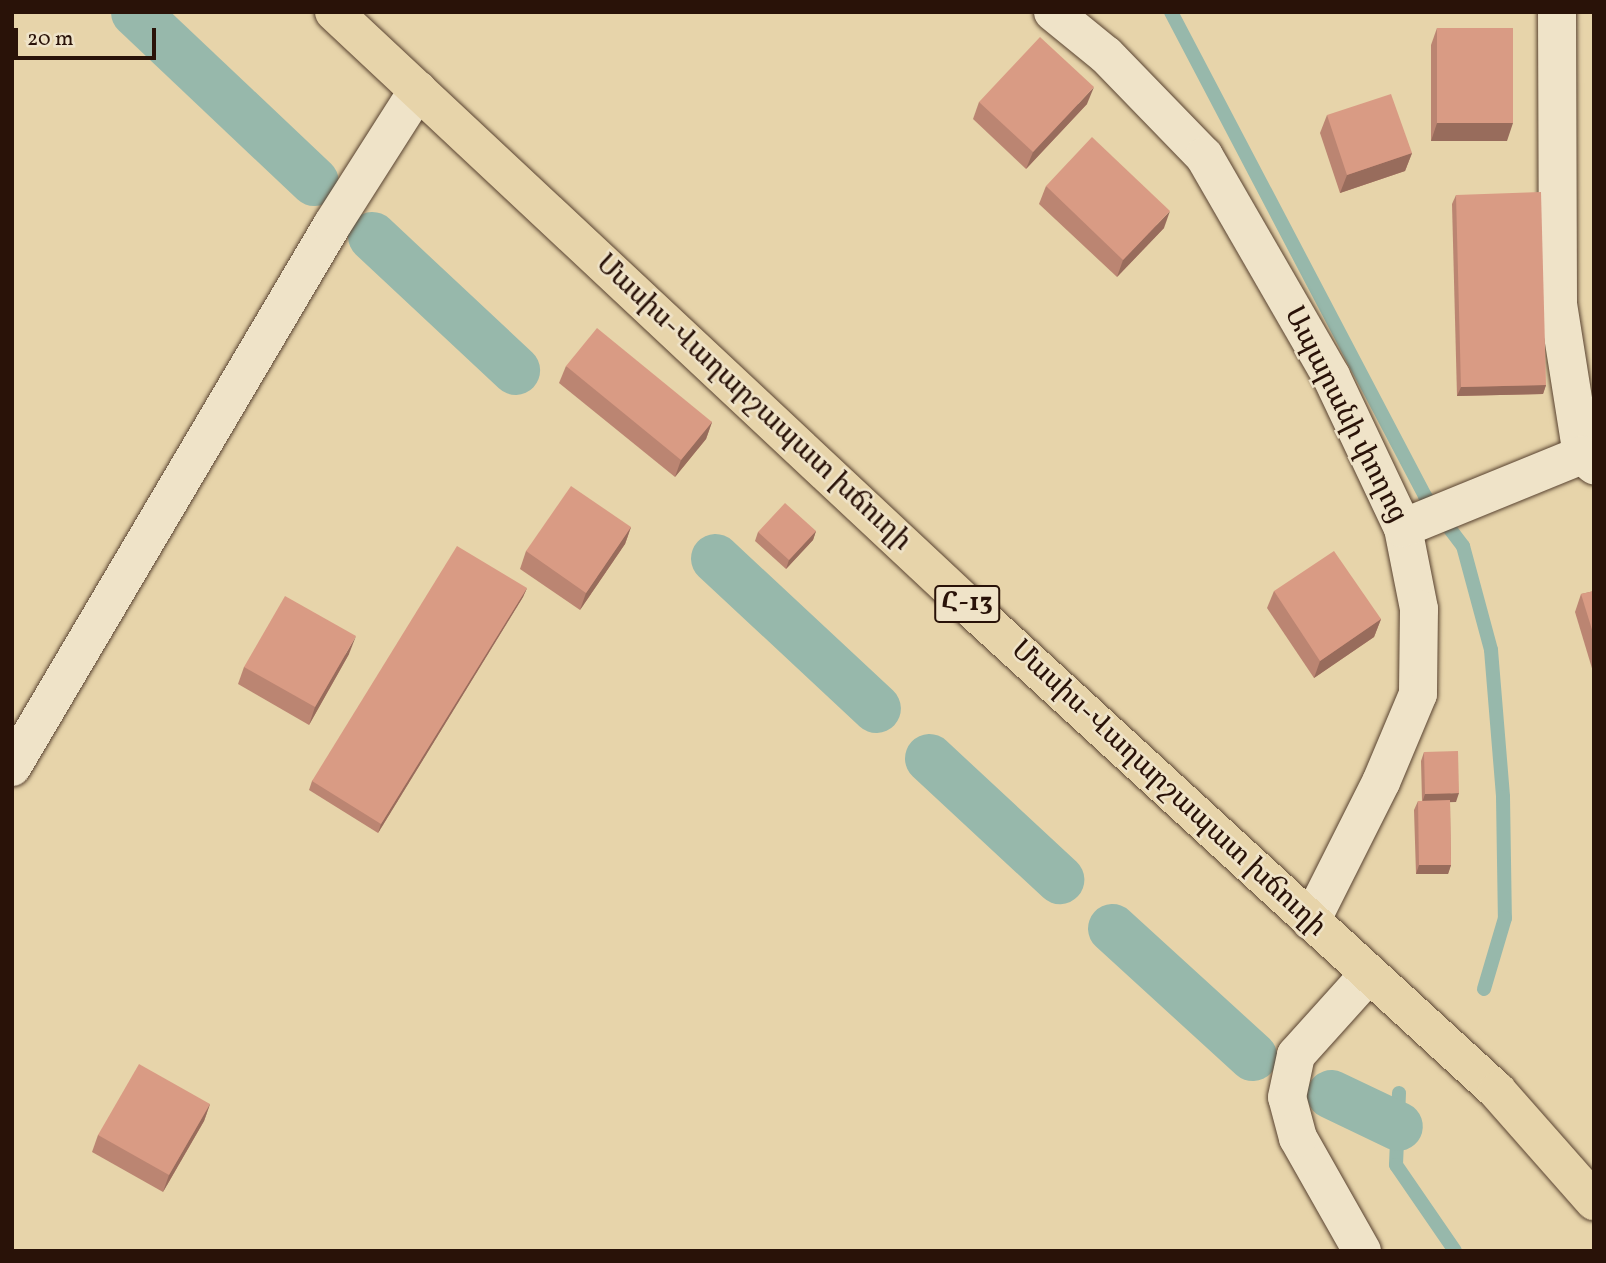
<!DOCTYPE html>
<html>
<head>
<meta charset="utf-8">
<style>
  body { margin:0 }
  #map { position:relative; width:1606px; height:1263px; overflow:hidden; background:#e7d4aa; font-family:Vollkorn,"Noto Serif Armenian",serif }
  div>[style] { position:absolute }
  .stream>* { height:14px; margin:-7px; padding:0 7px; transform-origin:7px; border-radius:7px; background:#97b8ab }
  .canal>* { height:49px; margin:-24.5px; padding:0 24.5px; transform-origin:24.5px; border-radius:24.5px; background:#97b8ab }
  .roads { filter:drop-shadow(0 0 2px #584230) drop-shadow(0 0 2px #584230) }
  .minor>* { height:38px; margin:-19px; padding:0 19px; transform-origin:19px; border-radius:19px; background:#efe3c8 }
  .major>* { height:38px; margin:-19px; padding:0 19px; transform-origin:19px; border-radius:19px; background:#e7d4aa }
  .wall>* { inset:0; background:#bb8572 }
  .shaded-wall>* { inset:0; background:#986c5c }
  .building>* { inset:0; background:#d99b84 }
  span { translate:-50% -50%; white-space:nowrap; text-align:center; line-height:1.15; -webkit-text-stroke:5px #efe3c8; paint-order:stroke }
  .shield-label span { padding:2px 5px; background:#efe3c8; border:2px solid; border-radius:5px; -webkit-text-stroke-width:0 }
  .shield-label { font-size:26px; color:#291208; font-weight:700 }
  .street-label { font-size:28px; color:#291208 }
  .frame { position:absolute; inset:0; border:14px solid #291208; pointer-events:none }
  .scale { position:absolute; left:14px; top:28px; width:142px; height:32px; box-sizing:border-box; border:4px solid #291208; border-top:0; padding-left:9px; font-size:21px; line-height:24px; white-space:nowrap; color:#291208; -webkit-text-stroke:5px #efe3c8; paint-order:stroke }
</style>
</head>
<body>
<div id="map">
  <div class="stream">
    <i style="left:1171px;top:12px;width:547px;rotate:62.31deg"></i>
    <i style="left:1425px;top:496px;width:63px;rotate:52.8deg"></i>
    <i style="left:1463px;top:546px;width:108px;rotate:74.9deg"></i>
    <i style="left:1491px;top:650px;width:147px;rotate:85.3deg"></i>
    <i style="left:1503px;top:797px;width:121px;rotate:89.1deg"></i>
    <i style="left:1505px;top:918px;width:74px;rotate:106.5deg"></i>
    <i style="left:1399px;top:1093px;width:72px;rotate:92.4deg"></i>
    <i style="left:1396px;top:1165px;width:104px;rotate:55.5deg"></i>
  </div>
  <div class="canal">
    <i style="left:135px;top:12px;width:246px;rotate:43.4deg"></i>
    <i style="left:372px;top:236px;width:196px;rotate:43.1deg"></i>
    <i style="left:715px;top:558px;width:220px;rotate:43deg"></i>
    <i style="left:929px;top:758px;width:178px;rotate:42.9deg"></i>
    <i style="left:1112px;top:928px;width:190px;rotate:42.4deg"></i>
    <i style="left:1331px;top:1094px;width:74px;rotate:25.5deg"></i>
  </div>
  <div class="roads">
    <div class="minor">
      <i style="left:1053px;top:12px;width:68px;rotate:39.1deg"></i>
      <i style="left:1106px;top:55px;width:141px;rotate:45.9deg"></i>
      <i style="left:1204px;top:156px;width:254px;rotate:60deg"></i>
      <i style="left:1331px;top:376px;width:168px;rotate:64.7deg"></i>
      <i style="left:1403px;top:528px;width:83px;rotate:78.8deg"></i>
      <i style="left:1419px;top:609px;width:85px;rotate:90.7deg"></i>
      <i style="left:1418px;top:694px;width:95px;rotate:112.8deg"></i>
      <i style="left:1381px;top:782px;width:156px;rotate:116.7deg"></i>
      <i style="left:1557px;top:12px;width:292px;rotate:89.8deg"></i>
      <i style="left:1558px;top:304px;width:153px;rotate:81deg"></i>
      <i style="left:1582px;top:455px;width:16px;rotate:40deg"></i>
      <i style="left:1403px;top:528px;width:193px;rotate:-22.2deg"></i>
      <i style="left:12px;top:767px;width:629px;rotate:-59.44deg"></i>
      <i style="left:332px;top:225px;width:160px;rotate:-57.5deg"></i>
      <i style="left:1362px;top:1251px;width:130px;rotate:-119.5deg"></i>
      <i style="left:1298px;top:1138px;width:42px;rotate:-105deg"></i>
      <i style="left:1287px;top:1097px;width:43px;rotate:-77.9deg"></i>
      <i style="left:1296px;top:1055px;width:108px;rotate:-48deg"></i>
    </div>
    <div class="major">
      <i style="left:334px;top:12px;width:874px;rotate:43.1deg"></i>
      <i style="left:972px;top:609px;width:713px;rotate:42.55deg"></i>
      <i style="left:1497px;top:1091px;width:147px;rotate:48.6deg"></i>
    </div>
  </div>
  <div class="wall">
    <i style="clip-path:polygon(1437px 28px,1507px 141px,1431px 141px,1431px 45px)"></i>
    <i style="clip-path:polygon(979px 102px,1087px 104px,1026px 169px,973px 119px)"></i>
    <i style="clip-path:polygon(1327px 115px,1412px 153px,1405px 171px,1340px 193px,1320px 133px)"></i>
    <i style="clip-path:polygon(1046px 186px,1164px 228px,1117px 277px,1039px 204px)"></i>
    <i style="clip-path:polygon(1456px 195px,1546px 385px,1543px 394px,1457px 396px,1452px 204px)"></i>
    <i style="clip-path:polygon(566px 366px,712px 422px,706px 439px,675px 477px,559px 383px)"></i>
    <i style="clip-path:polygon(631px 527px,625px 544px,580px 610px,520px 569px,526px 551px)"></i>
    <i style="clip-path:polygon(816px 531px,813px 540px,786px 569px,755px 541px,758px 532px)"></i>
    <i style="clip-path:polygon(527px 588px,523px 597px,378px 833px,309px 790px,312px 781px)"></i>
    <i style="clip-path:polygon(1274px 591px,1381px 619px,1374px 637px,1314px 678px,1267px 608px)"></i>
    <i style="clip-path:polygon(1594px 591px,1594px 675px,1575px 612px,1581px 594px)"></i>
    <i style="clip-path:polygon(349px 654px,309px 725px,238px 684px,244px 667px)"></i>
    <i style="clip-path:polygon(1424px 752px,1456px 802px,1450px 802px,1451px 865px,1448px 874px,1416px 874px,1414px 810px,1418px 801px,1422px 801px,1421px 761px)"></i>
    <i style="clip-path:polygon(210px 1104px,204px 1121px,163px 1192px,92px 1152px,98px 1135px)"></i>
  </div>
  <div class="shaded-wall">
    <i style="clip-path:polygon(1094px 87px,1087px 104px,1026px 169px,1033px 152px)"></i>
    <i style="clip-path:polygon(1437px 123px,1513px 123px,1507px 141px,1431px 141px)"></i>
    <i style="clip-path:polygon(1412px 153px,1405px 171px,1340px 193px,1347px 175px)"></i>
    <i style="clip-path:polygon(1170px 211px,1164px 228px,1117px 277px,1123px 260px)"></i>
    <i style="clip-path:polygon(1546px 385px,1543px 394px,1457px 396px,1461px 387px)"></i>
    <i style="clip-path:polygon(712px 422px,706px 439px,675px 477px,681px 460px)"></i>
    <i style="clip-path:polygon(631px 527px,625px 544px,580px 610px,586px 593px)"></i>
    <i style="clip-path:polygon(816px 531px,813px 540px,786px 569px,789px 560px)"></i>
    <i style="clip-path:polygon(527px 588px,523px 597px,378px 833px,381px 824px)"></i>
    <i style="clip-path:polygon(1381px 619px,1374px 637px,1314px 678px,1320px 661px)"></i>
    <i style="clip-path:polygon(356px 636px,349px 654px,309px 725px,315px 707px)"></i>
    <i style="clip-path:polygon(1459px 793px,1456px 802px,1422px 803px,1425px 794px)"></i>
    <i style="clip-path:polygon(1419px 865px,1451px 865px,1448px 874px,1416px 874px)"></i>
    <i style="clip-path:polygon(210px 1104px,204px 1121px,163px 1192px,169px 1175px)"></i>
  </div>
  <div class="building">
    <i style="clip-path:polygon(1437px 28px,1513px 28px,1513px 123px,1437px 123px)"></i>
    <i style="clip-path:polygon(1040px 37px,1094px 87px,1033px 152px,979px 102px)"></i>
    <i style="clip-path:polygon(1391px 94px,1412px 153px,1347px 175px,1327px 115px)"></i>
    <i style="clip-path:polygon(1092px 137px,1170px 211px,1123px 260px,1046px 186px)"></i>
    <i style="clip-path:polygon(1541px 192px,1546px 385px,1461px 387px,1456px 195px)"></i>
    <i style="clip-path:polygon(597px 328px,712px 422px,681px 460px,566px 366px)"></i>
    <i style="clip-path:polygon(571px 486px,631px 527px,586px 593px,526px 551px)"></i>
    <i style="clip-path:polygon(785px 503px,816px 531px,789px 560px,758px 532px)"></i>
    <i style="clip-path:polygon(457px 546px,527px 588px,381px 824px,312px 781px)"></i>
    <i style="clip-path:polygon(1334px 551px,1381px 619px,1320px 661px,1274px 591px)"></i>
    <i style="clip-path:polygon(1594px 591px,1594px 636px,1581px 594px)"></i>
    <i style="clip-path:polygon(285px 596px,356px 636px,315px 707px,244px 667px)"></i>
    <i style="clip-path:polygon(1458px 751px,1459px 793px,1425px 794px,1424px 752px)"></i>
    <i style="clip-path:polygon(1450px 800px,1451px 865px,1419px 865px,1418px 801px)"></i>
    <i style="clip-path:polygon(139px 1064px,210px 1104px,169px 1175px,98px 1135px)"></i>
  </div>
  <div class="shield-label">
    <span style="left:967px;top:604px">Հ-13</span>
  </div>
  <div class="street-label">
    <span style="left:753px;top:403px;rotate:43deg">Մասիս-Վաղարշապատ խճուղի</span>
    <span style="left:1345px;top:415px;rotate:63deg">Ապարանի փողոց</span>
    <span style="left:1168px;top:789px;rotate:43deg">Մասիս-Վաղարշապատ խճուղի</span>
  </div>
  <div class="frame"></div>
  <div class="scale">20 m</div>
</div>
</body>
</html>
